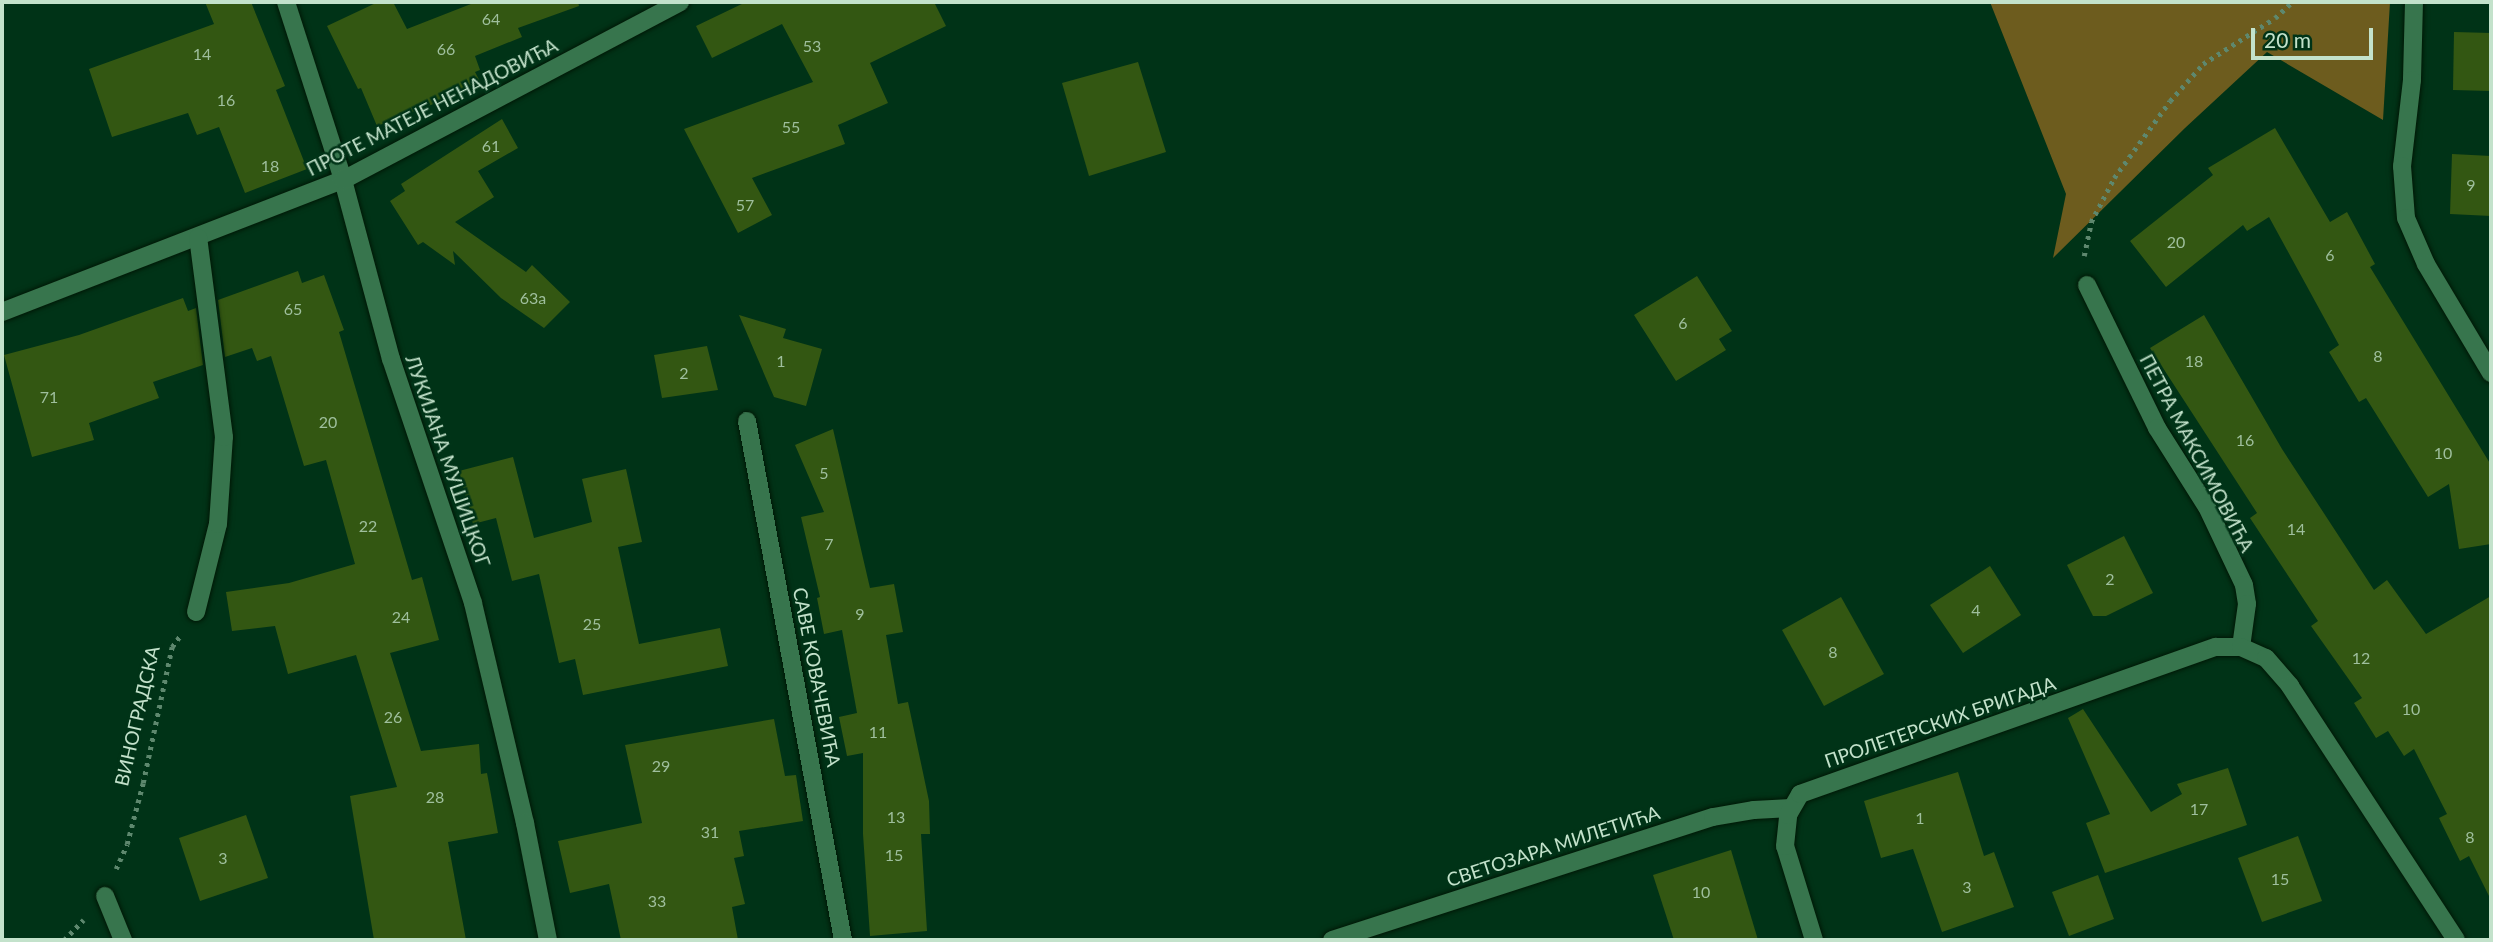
<!DOCTYPE html>
<html>
<head>
<meta charset="utf-8">
<style>
  body { margin:0 }
  #map { position:relative; width:2493px; height:942px; overflow:hidden; background:#003317; font-family:Lato,sans-serif }
  div>[style] { position:absolute }
  .forest>* { inset:0; background:#6d5c1e }
  .building>* { inset:0; background:#335712 }
  .path>* { height:4.5px; margin-top:-2.25px; transform-origin:0; background:repeating-linear-gradient(90deg,#5e886e 0 3.5px,transparent 0 8.5px) }
  .roads { filter:drop-shadow(0 0 2px #001806) drop-shadow(0 0 2px #001806) }
  .minor>* { height:18px; margin:-9px; padding:0 9px; transform-origin:9px; border-radius:9px; background:#37754d }
  span { translate:-50% -50%; white-space:nowrap; text-align:center; line-height:1.15; -webkit-text-stroke:5px #003317; paint-order:stroke }
  .number-label { font-size:16px; color:#9fbf9d }
  .number-label span { -webkit-text-stroke-width:0 }
  .street-label { font-size:19px; color:#c3e2cb }
  .frame { position:absolute; inset:0; border:4px solid #c3e2cb; pointer-events:none }
  .scale { position:absolute; left:2251px; top:28px; width:122px; height:32px; box-sizing:border-box; border:4px solid #c3e2cb; border-top:0; padding-left:9px; font-size:21px; line-height:24px; white-space:nowrap; color:#c3e2cb; -webkit-text-stroke:5px #003317; paint-order:stroke }
</style>
</head>
<body>
<div id="map">
  <div class="forest">
    <i style="clip-path:polygon(1990px 2px,2390px 2px,2383px 120px,2267px 52px,2185px 128px,2053px 258px,2066px 194px)"></i>
  </div>
  <div class="building">
    <i style="clip-path:polygon(205px 2px,251px 2px,285px 86px,276px 90px,307px 169px,245px 193px,219px 127px,197px 135px,188px 113px,112px 137px,89px 69px,214px 24px)"></i>
    <i style="clip-path:polygon(378px 2px,393px 2px,407px 29px,476px 2px,578px 2px,579px 6px,518px 28px,522px 37px,475px 56px,480px 70px,475px 72px,482px 85px,377px 126px,361px 88px,358px 89px,327px 26px)"></i>
    <i style="clip-path:polygon(746px 2px,934px 2px,946px 26px,870px 63px,888px 103px,838px 125px,845px 144px,752px 178px,772px 215px,738px 233px,684px 129px,813px 82px,782px 24px,712px 58px,696px 26px)"></i>
    <i style="clip-path:polygon(2454px 32px,2491px 33px,2491px 91px,2453px 90px)"></i>
    <i style="clip-path:polygon(1138px 62px,1166px 152px,1089px 176px,1062px 83px)"></i>
    <i style="clip-path:polygon(502px 119px,518px 148px,478px 171px,494px 197px,455px 222px,526px 272px,532px 265px,570px 302px,544px 328px,501px 298px,453px 251px,455px 265px,423px 242px,418px 245px,390px 201px,405px 191px,401px 184px)"></i>
    <i style="clip-path:polygon(2275px 128px,2330px 222px,2347px 212px,2375px 264px,2370px 267px,2491px 465px,2491px 544px,2459px 549px,2449px 484px,2428px 497px,2366px 398px,2359px 402px,2329px 352px,2339px 345px,2269px 217px,2247px 231px,2243px 225px,2166px 287px,2130px 241px,2213px 175px,2208px 168px)"></i>
    <i style="clip-path:polygon(2452px 154px,2491px 156px,2491px 216px,2450px 214px)"></i>
    <i style="clip-path:polygon(298px 271px,302px 283px,324px 275px,344px 330px,339px 332px,412px 580px,422px 577px,439px 640px,390px 653px,421px 751px,479px 744px,481px 774px,487px 773px,498px 833px,448px 842px,466px 940px,374px 940px,350px 796px,397px 787px,356px 655px,288px 674px,275px 626px,232px 631px,226px 592px,289px 583px,355px 564px,326px 460px,304px 466px,271px 356px,257px 361px,252px 348px,225px 357px,218px 300px)"></i>
    <i style="clip-path:polygon(1697px 276px,1732px 331px,1719px 339px,1726px 350px,1676px 381px,1634px 315px)"></i>
    <i style="clip-path:polygon(183px 298px,188px 311px,196px 308px,203px 365px,153px 382px,159px 398px,89px 423px,94px 440px,32px 457px,4px 355px,79px 335px)"></i>
    <i style="clip-path:polygon(739px 315px,786px 329px,783px 338px,822px 349px,806px 406px,774px 397px)"></i>
    <i style="clip-path:polygon(2204px 315px,2282px 449px,2374px 590px,2387px 580px,2426px 634px,2491px 596px,2491px 900px,2469px 856px,2460px 861px,2439px 818px,2447px 814px,2414px 749px,2404px 756px,2388px 731px,2376px 738px,2354px 703px,2362px 698px,2311px 626px,2318px 621px,2250px 518px,2257px 513px,2150px 348px)"></i>
    <i style="clip-path:polygon(707px 346px,718px 390px,662px 398px,654px 355px)"></i>
    <i style="clip-path:polygon(833px 429px,870px 588px,894px 584px,903px 632px,886px 635px,898px 704px,908px 702px,929px 801px,930px 834px,921px 834px,927px 931px,870px 936px,863px 834px,863px 753px,847px 756px,839px 717px,857px 713px,842px 630px,824px 634px,817px 598px,820px 597px,801px 517px,824px 512px,795px 445px)"></i>
    <i style="clip-path:polygon(513px 457px,534px 538px,592px 522px,582px 479px,626px 469px,642px 542px,618px 547px,639px 644px,720px 628px,728px 666px,583px 695px,575px 659px,559px 663px,539px 574px,512px 581px,496px 518px,473px 524px,459px 471px)"></i>
    <i style="clip-path:polygon(2124px 536px,2153px 593px,2106px 616px,2093px 616px,2067px 565px)"></i>
    <i style="clip-path:polygon(1990px 566px,2021px 615px,1963px 653px,1930px 605px)"></i>
    <i style="clip-path:polygon(1841px 597px,1884px 674px,1824px 706px,1782px 630px)"></i>
    <i style="clip-path:polygon(2083px 709px,2151px 812px,2182px 794px,2177px 784px,2228px 768px,2247px 825px,2105px 873px,2086px 823px,2110px 814px,2068px 718px)"></i>
    <i style="clip-path:polygon(774px 719px,785px 776px,796px 775px,803px 821px,739px 831px,744px 856px,734px 858px,745px 904px,732px 907px,738px 940px,621px 940px,609px 884px,570px 893px,558px 841px,642px 823px,625px 745px)"></i>
    <i style="clip-path:polygon(1958px 772px,1984px 856px,1994px 852px,2014px 907px,1942px 932px,1913px 849px,1881px 858px,1864px 801px)"></i>
    <i style="clip-path:polygon(246px 815px,268px 878px,200px 901px,179px 838px)"></i>
    <i style="clip-path:polygon(2298px 836px,2322px 901px,2262px 922px,2238px 858px)"></i>
    <i style="clip-path:polygon(1731px 850px,1758px 940px,1674px 940px,1653px 875px)"></i>
    <i style="clip-path:polygon(2098px 875px,2114px 919px,2069px 936px,2052px 892px)"></i>
  </div>
  <div class="path">
    <i style="left:2084px;top:256px;width:35px;rotate:-78deg"></i>
    <i style="left:2091px;top:222px;width:50px;rotate:-62.4deg"></i>
    <i style="left:2114px;top:178px;width:95px;rotate:-54deg"></i>
    <i style="left:2170px;top:101px;width:50px;rotate:-48.3deg"></i>
    <i style="left:2203px;top:64px;width:85px;rotate:-32.6deg"></i>
    <i style="left:2275px;top:18px;width:23px;rotate:-43deg"></i>
    <i style="left:116px;top:869px;width:27px;rotate:-66deg"></i>
    <i style="left:127px;top:844px;width:63px;rotate:-75.3deg"></i>
    <i style="left:143px;top:783px;width:139px;rotate:-78deg"></i>
    <i style="left:172px;top:647px;width:14px;rotate:-54deg"></i>
    <i style="left:64px;top:940px;width:28px;rotate:-46deg"></i>
  </div>
  <div class="roads">
    <div class="minor">
      <i style="left:286px;top:2px;width:187px;rotate:72.2deg"></i>
      <i style="left:343px;top:180px;width:185px;rotate:75deg"></i>
      <i style="left:391px;top:359px;width:257px;rotate:71.4deg"></i>
      <i style="left:473px;top:603px;width:226px;rotate:76.7deg"></i>
      <i style="left:525px;top:823px;width:119px;rotate:78.9deg"></i>
      <i style="left:2414px;top:2px;width:78px;rotate:91.5deg"></i>
      <i style="left:2412px;top:80px;width:87px;rotate:96.6deg"></i>
      <i style="left:2402px;top:166px;width:52px;rotate:85.6deg"></i>
      <i style="left:2406px;top:218px;width:50px;rotate:66.5deg"></i>
      <i style="left:2426px;top:264px;width:127px;rotate:59.2deg"></i>
      <i style="left:2087px;top:285px;width:159px;rotate:63.9deg"></i>
      <i style="left:2157px;top:428px;width:93px;rotate:57.7deg"></i>
      <i style="left:2207px;top:507px;width:86px;rotate:64.6deg"></i>
      <i style="left:2244px;top:585px;width:19px;rotate:81deg"></i>
      <i style="left:2247px;top:604px;width:43px;rotate:97.9deg"></i>
      <i style="left:2px;top:312px;width:366px;rotate:-21.2deg"></i>
      <i style="left:343px;top:180px;width:381px;rotate:-27.8deg"></i>
      <i style="left:747px;top:421px;width:528px;rotate:79.52deg"></i>
      <i style="left:196px;top:612px;width:91px;rotate:-76deg"></i>
      <i style="left:218px;top:524px;width:87px;rotate:-86.1deg"></i>
      <i style="left:224px;top:437px;width:201px;rotate:-97.4deg"></i>
      <i style="left:105px;top:896px;width:48px;rotate:67.8deg"></i>
      <i style="left:1332px;top:940px;width:400px;rotate:-17.9deg"></i>
      <i style="left:1713px;top:817px;width:42px;rotate:-9.7deg"></i>
      <i style="left:1754px;top:810px;width:37px;rotate:-3deg"></i>
      <i style="left:1814px;top:940px;width:98px;rotate:-107.1deg"></i>
      <i style="left:1785px;top:846px;width:31px;rotate:-84deg"></i>
      <i style="left:1788px;top:815px;width:24px;rotate:-60deg"></i>
      <i style="left:1800px;top:794px;width:441px;rotate:-19.5deg"></i>
      <i style="left:2216px;top:647px;width:25px"></i>
      <i style="left:2241px;top:647px;width:27px;rotate:24deg"></i>
      <i style="left:2266px;top:658px;width:37px;rotate:49deg"></i>
      <i style="left:2290px;top:686px;width:303px;rotate:56.8deg"></i>
    </div>
  </div>
  <div class="number-label">
    <span style="left:491px;top:19px">64</span>
    <span style="left:812px;top:46px">53</span>
    <span style="left:446px;top:49px">66</span>
    <span style="left:202px;top:54px">14</span>
    <span style="left:226px;top:100px">16</span>
    <span style="left:791px;top:127px">55</span>
    <span style="left:491px;top:146px">61</span>
    <span style="left:270px;top:166px">18</span>
    <span style="left:2471px;top:185px">9</span>
    <span style="left:745px;top:205px">57</span>
    <span style="left:2176px;top:242px">20</span>
    <span style="left:2330px;top:255px">6</span>
    <span style="left:533px;top:298px">63a</span>
    <span style="left:293px;top:309px">65</span>
    <span style="left:1683px;top:323px">6</span>
    <span style="left:2378px;top:356px">8</span>
    <span style="left:781px;top:361px">1</span>
    <span style="left:2194px;top:361px">18</span>
    <span style="left:684px;top:373px">2</span>
    <span style="left:49px;top:397px">71</span>
    <span style="left:328px;top:422px">20</span>
    <span style="left:2245px;top:440px">16</span>
    <span style="left:2443px;top:453px">10</span>
    <span style="left:824px;top:473px">5</span>
    <span style="left:368px;top:526px">22</span>
    <span style="left:2296px;top:529px">14</span>
    <span style="left:829px;top:544px">7</span>
    <span style="left:2110px;top:579px">2</span>
    <span style="left:1976px;top:610px">4</span>
    <span style="left:860px;top:614px">9</span>
    <span style="left:401px;top:617px">24</span>
    <span style="left:592px;top:624px">25</span>
    <span style="left:1833px;top:652px">8</span>
    <span style="left:2361px;top:658px">12</span>
    <span style="left:2411px;top:709px">10</span>
    <span style="left:393px;top:717px">26</span>
    <span style="left:878px;top:732px">11</span>
    <span style="left:661px;top:766px">29</span>
    <span style="left:435px;top:797px">28</span>
    <span style="left:2199px;top:809px">17</span>
    <span style="left:896px;top:817px">13</span>
    <span style="left:1920px;top:818px">1</span>
    <span style="left:710px;top:832px">31</span>
    <span style="left:2470px;top:837px">8</span>
    <span style="left:894px;top:855px">15</span>
    <span style="left:223px;top:858px">3</span>
    <span style="left:2280px;top:879px">15</span>
    <span style="left:1967px;top:887px">3</span>
    <span style="left:1701px;top:892px">10</span>
    <span style="left:657px;top:901px">33</span>
  </div>
  <div class="street-label">
    <span style="left:432px;top:107px;rotate:-27deg">ПРОТЕ МАТЕЈЕ НЕНАДОВИЋА</span>
    <span style="left:2197px;top:453px;rotate:62deg">ПЕТРА МАКСИМОВИЋА</span>
    <span style="left:448px;top:461px;rotate:71deg">ЛУКИЈАНА МУШИЦКОГ</span>
    <span style="left:817px;top:677px;rotate:79deg">САВЕ КОВАЧЕВИЋА</span>
    <span style="left:137px;top:716px;rotate:-77deg">ВИНОГРАДСКА</span>
    <span style="left:1940px;top:722px;rotate:-19deg">ПРОЛЕТЕРСКИХ БРИГАДА</span>
    <span style="left:1553px;top:846px;rotate:-18deg">СВЕТОЗАРА МИЛЕТИЋА</span>
  </div>
  <div class="frame"></div>
  <div class="scale">20 m</div>
</div>
</body>
</html>
